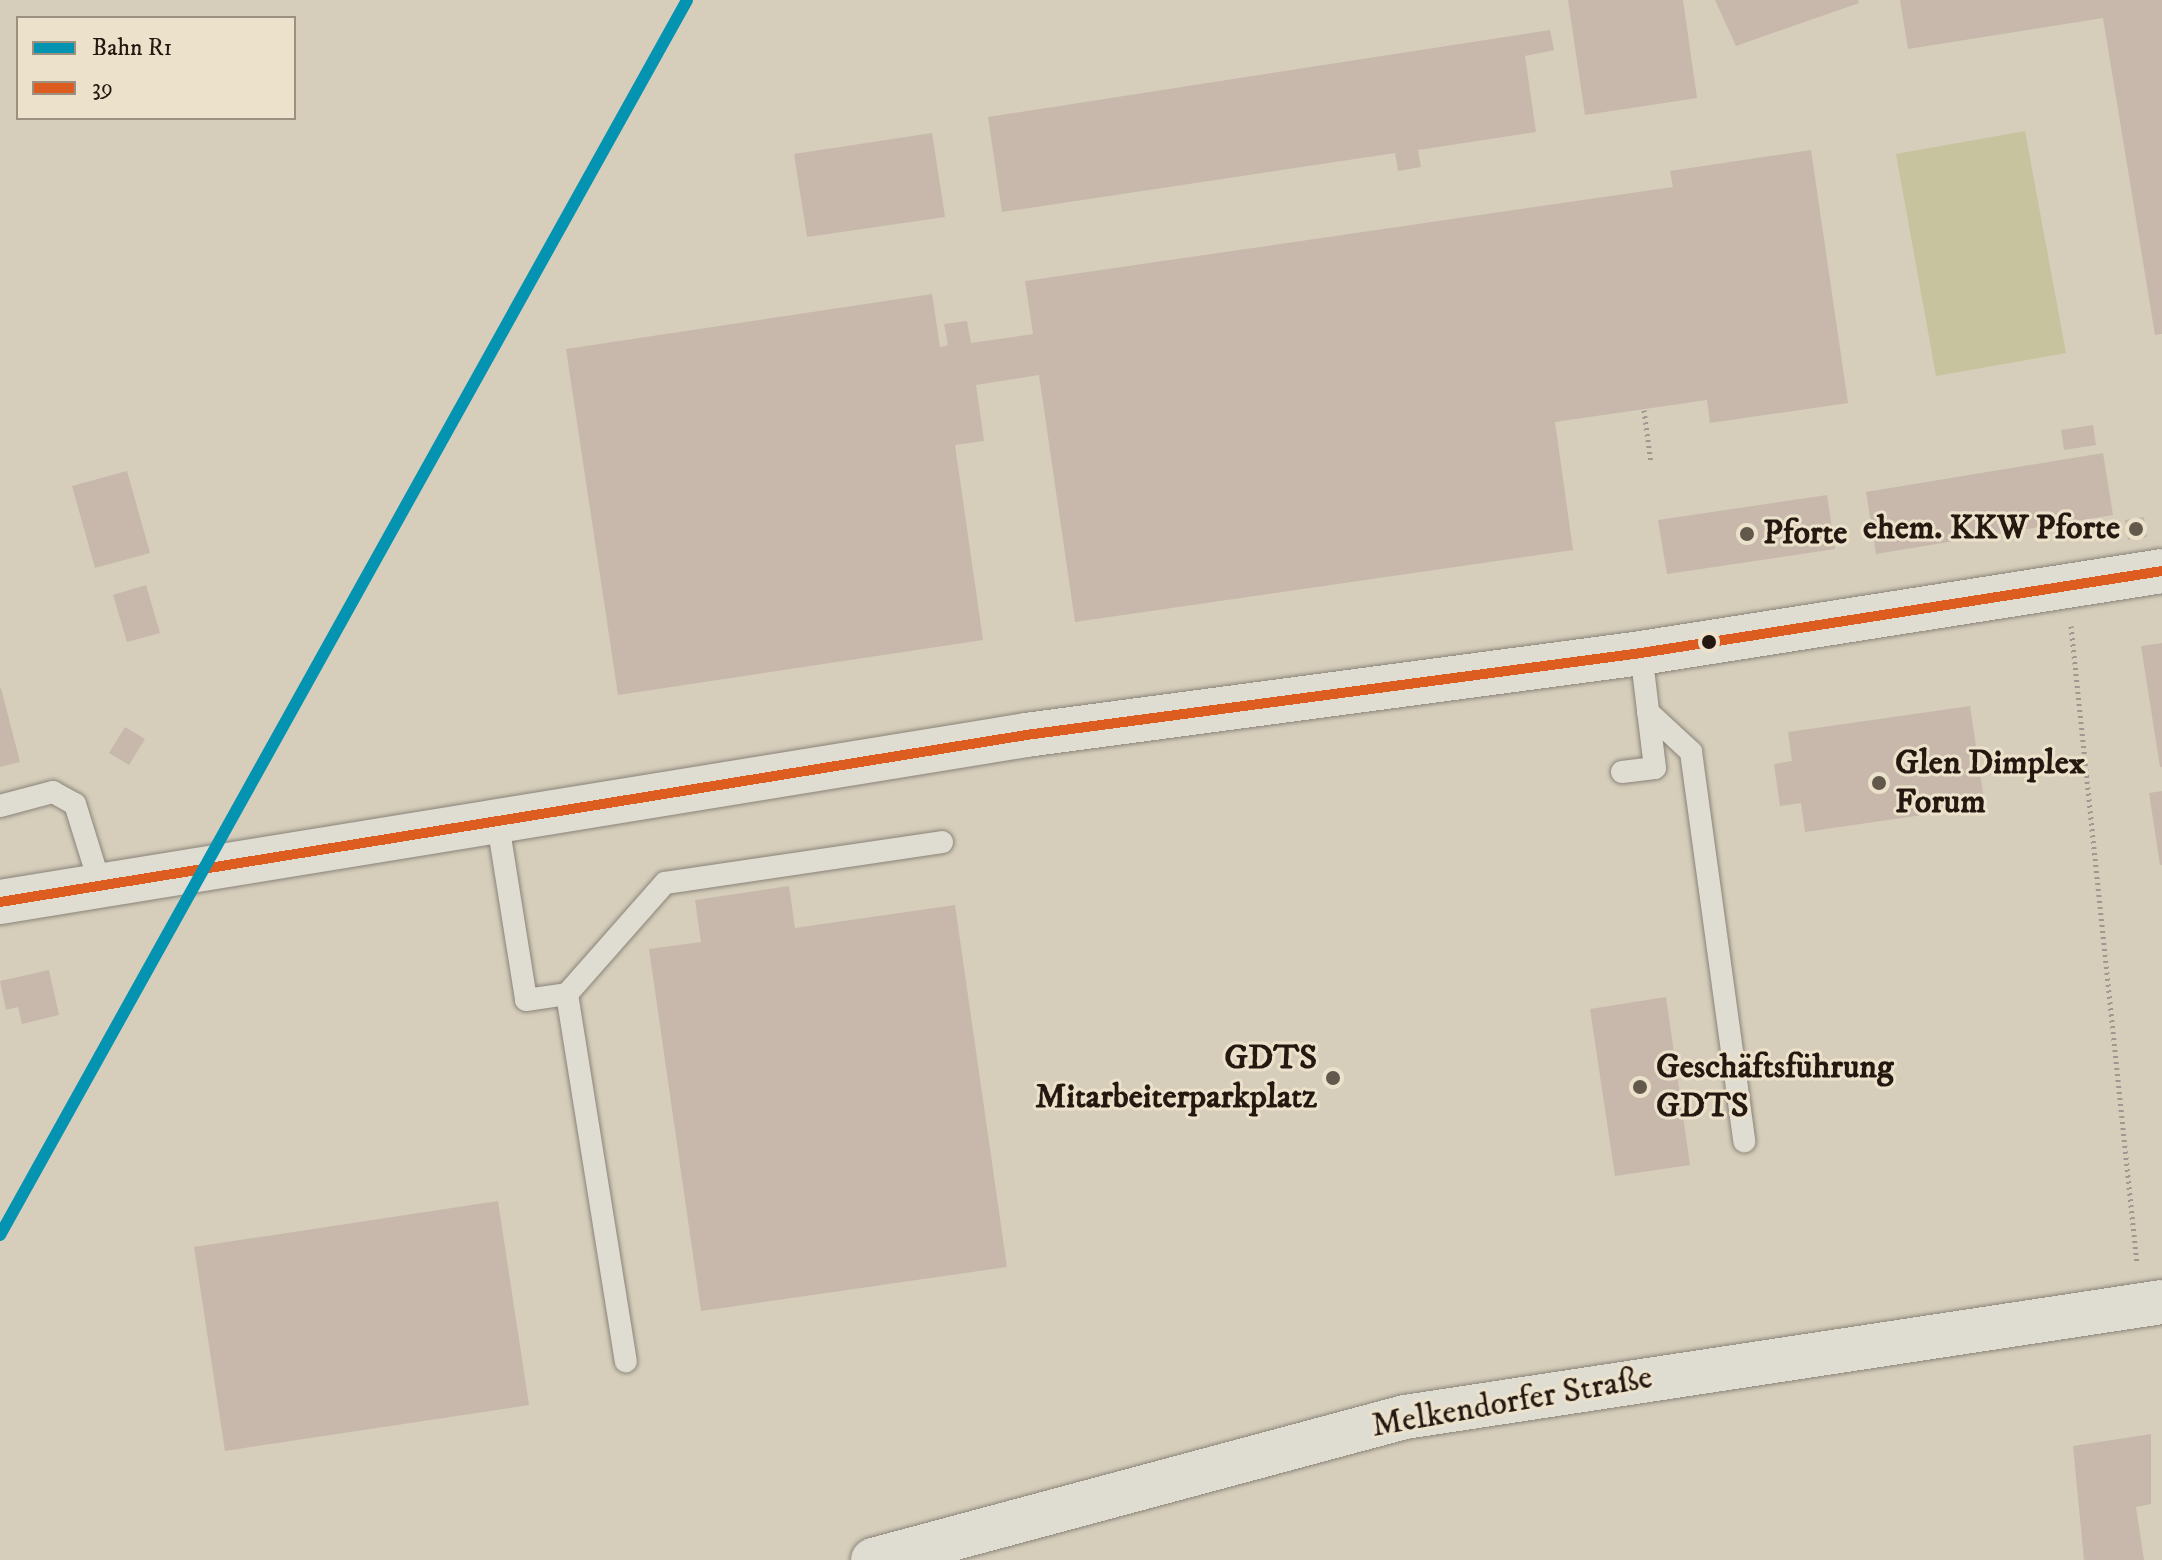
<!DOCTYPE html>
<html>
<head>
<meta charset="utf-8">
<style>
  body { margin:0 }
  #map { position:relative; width:2162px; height:1560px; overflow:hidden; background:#d6cebb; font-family:"IM FELL DW Pica",serif }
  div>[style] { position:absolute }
  .green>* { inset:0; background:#c7c39e }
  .building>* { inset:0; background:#c7b8ab }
  .path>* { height:5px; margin-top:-2.5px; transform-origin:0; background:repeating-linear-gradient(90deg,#9d9890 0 2px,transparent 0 6px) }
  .roads { filter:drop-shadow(0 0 2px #8a8378) drop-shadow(0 0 2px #8a8378) }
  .lane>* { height:22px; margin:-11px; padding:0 11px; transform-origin:11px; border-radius:11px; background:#dfdcd2 }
  .street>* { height:44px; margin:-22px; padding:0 22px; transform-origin:22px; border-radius:22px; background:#dfdcd2 }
  .secondary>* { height:44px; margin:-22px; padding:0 22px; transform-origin:22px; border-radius:22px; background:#dfdcd2 }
  .bus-1>* { height:10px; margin:-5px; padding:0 5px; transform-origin:5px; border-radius:5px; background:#dd5d20 }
  .rail-1>* { height:12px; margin:-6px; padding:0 6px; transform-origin:6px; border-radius:6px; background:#0593b2 }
  .dots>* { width:22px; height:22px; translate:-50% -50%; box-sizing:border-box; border:4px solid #ece2cb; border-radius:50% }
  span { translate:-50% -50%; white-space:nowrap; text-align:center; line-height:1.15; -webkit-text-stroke:6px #ece2cb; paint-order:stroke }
  .poi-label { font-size:34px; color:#241810; font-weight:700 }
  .right { translate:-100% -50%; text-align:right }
  .left { translate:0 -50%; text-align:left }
  .street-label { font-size:34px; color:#241810 }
  .legend { position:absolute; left:16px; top:16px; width:280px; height:104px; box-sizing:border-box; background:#ece2cb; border:2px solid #9c9180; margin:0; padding:10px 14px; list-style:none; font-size:24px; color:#241810 }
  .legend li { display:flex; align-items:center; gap:16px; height:40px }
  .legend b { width:40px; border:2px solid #9c9180 }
</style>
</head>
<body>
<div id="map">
  <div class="green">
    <i style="clip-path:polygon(2025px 131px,2066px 353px,1936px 376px,1896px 154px)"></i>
  </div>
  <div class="building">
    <i style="clip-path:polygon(1568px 0,1683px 0,1697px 98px,1585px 115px)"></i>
    <i style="clip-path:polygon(1715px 0,1858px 0,1859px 3px,1736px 46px)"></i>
    <i style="clip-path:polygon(1900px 0,2162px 0,2162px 334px,2155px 335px,2103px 18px,1908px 49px)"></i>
    <i style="clip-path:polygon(1550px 30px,1554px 50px,1525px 56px,1536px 132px,1418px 150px,1421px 167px,1398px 171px,1395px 153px,1002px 212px,988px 117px)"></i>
    <i style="clip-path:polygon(932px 133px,945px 217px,807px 237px,794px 154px)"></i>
    <i style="clip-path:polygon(1811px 150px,1848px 403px,1710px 423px,1707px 400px,1555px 422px,1573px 550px,1075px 622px,1039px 375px,976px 385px,984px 441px,955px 445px,983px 640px,618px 695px,566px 349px,932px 294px,940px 347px,948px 345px,944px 324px,967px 321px,971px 343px,1033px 334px,1025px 281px,1673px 187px,1670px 171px)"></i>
    <i style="clip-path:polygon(2093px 425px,2096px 445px,2064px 450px,2061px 430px)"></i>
    <i style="clip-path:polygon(2103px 453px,2113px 515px,1876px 554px,1866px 492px)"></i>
    <i style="clip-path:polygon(127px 471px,150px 553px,95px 568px,72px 486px)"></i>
    <i style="clip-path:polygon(1827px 495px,1835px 549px,1667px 574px,1658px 520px)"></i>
    <i style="clip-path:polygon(2144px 517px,2147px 537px,2128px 540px,2125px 520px)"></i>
    <i style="clip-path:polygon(146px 585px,160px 633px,127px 642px,113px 595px)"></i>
    <i style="clip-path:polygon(2162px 643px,2162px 767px,2160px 767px,2141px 646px)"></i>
    <i style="clip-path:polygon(1px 688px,20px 762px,0 767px,0 689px)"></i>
    <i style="clip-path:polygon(1970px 706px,1985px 806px,1805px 832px,1801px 803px,1780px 806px,1774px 764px,1792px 761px,1788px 732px)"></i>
    <i style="clip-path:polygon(125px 727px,145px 739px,129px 765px,109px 753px)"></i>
    <i style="clip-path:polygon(2162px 791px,2162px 865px,2160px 865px,2149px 793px)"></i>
    <i style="clip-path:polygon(789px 886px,795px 928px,955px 905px,1007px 1267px,701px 1311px,649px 949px,701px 942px,695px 900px)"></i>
    <i style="clip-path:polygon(49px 970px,59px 1015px,22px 1024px,18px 1007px,6px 1010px,0 981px)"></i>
    <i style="clip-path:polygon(1666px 997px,1690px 1165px,1615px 1176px,1590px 1009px)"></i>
    <i style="clip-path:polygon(498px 1201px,529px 1405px,225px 1451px,194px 1247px)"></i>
    <i style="clip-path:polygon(2151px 1434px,2151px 1504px,2136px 1507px,2144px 1560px,2084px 1560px,2073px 1446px)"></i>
  </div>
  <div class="path">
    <i style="left:1644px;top:410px;width:53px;rotate:82.5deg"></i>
    <i style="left:2071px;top:626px;width:641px;rotate:84.09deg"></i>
  </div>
  <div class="roads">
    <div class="lane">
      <i style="left:1648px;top:712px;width:59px;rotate:42.9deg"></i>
      <i style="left:1691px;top:752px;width:393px;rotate:82.2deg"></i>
      <i style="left:1622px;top:772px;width:33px;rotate:-7deg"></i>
      <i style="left:1655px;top:768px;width:116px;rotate:-96.9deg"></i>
      <i style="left:0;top:806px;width:55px;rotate:-14.8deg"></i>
      <i style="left:53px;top:792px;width:25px;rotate:29deg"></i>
      <i style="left:75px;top:804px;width:81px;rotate:72.7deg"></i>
      <i style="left:497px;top:818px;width:184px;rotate:80.9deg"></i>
      <i style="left:526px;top:1000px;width:41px;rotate:-8.3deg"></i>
      <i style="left:567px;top:994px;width:372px;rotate:80.9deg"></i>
      <i style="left:567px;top:994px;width:148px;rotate:-48.6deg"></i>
      <i style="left:665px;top:883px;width:280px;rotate:-8.4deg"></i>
    </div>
    <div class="street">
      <i style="left:0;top:902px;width:1040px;rotate:-9.24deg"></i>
      <i style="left:1026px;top:735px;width:620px;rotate:-7.59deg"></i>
      <i style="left:1641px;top:653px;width:527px;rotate:-8.94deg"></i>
    </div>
    <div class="secondary">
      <i style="left:873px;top:1560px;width:551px;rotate:-15.05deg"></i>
      <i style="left:1405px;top:1417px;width:766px;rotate:-8.64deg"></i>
    </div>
  </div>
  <div class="bus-1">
    <i style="left:0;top:902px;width:1040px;rotate:-9.24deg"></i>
    <i style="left:1026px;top:735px;width:620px;rotate:-7.59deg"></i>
    <i style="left:1641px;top:653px;width:527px;rotate:-8.94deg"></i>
  </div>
  <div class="rail-1">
    <i style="left:0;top:1235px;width:1413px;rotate:-60.91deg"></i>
  </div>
  <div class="dots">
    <i style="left:2136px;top:529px;background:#62584c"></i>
    <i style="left:1747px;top:534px;background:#62584c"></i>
    <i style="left:1709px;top:642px;background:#241810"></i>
    <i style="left:1879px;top:783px;background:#62584c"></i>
    <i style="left:1333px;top:1078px;background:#62584c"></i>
    <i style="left:1640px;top:1087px;background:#62584c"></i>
  </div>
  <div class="poi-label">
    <span class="right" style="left:2120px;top:529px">ehem. KKW Pforte</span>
    <span class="left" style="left:1763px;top:534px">Pforte</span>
    <span class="left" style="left:1895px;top:783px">Glen Dimplex<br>Forum</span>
    <span class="right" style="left:1317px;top:1078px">GDTS<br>Mitarbeiterparkplatz</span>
    <span class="left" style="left:1656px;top:1087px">Geschäftsführung<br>GDTS</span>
  </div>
  <div class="street-label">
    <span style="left:1512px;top:1402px;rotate:-10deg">Melkendorfer Straße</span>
  </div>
  <ul class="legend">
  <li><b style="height:10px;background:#0593b2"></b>Bahn R1</li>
  <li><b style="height:10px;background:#dd5d20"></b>39</li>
  </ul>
</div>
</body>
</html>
